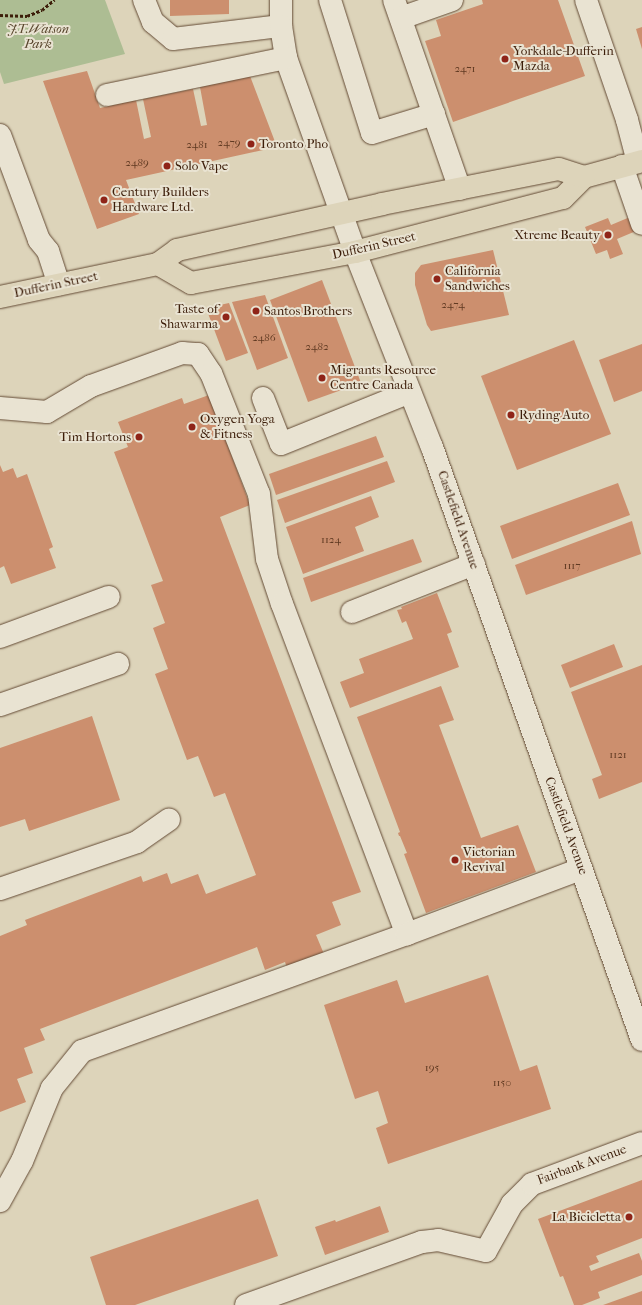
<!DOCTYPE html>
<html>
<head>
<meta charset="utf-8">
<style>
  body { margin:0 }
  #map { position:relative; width:642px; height:1305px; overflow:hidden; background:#ddd4ba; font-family:"IM FELL French Canon",serif }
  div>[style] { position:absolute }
  .green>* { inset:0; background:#adbd93 }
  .building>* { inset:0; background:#cc8f6e }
  .path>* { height:2.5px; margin-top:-1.25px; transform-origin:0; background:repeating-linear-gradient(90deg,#3c1d09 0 3px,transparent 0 5px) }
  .roads { filter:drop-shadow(0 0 1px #644b35) drop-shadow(0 0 1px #644b35) }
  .minor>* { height:22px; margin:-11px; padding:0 11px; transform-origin:11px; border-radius:11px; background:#e9e3d2 }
  .major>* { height:22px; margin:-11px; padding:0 11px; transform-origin:11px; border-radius:11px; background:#ddd4ba }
  .dots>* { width:11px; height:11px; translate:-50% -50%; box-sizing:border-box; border:2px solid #e9e3d2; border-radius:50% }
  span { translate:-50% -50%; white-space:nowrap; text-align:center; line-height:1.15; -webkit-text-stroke:4px #e9e3d2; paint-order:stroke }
  .number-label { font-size:11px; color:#603a22 }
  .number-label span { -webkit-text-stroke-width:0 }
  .park-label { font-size:13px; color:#58452c; font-style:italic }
  .poi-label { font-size:13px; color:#3c1d09 }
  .left { translate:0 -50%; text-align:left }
  .right { translate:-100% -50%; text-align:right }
  .street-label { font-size:13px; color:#3c1d09 }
</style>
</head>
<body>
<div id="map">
  <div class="green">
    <i style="clip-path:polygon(0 0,105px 0,125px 54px,4px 84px,0 72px)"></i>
  </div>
  <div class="building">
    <i style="clip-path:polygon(170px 0,229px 0,229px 14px,170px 16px)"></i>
    <i style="clip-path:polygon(482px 0,558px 0,585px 76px,453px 122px,425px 41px,441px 36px,436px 20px,483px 4px)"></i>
    <i style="clip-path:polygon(642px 27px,642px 49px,636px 29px)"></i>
    <i style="clip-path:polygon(87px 71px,100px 108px,136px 100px,144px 139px,151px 137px,143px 99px,193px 89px,201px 126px,207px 125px,200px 87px,250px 76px,277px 147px,126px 180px,139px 214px,97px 229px,43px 81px)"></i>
    <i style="clip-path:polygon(630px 217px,636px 231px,617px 239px,623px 254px,610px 259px,607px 250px,596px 254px,585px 227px,608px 218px,611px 225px)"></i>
    <i style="clip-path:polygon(493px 250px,509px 315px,431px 331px,427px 325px,415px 285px,415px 273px,421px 265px)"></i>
    <i style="clip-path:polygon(322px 280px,361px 383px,308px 402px,270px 300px)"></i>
    <i style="clip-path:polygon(265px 295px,288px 358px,257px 370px,232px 302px)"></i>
    <i style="clip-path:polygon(229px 303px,248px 353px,226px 361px,206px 308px)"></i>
    <i style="clip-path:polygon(574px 340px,611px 434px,517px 470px,481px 376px)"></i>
    <i style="clip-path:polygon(642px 344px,642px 391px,614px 402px,599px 360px)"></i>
    <i style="clip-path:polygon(209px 395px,250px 505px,220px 517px,361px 892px,332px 902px,341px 925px,316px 935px,324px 954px,287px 968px,285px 962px,265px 970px,257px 947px,40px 1029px,45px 1040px,24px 1048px,33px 1073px,17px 1079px,26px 1102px,0 1112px,0 936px,27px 925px,25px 920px,141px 876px,143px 882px,167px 873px,171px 884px,198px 874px,206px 894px,256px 875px,225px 793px,214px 797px,198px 756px,187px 760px,155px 674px,168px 669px,153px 628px,165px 623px,151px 585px,163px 581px,114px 452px,128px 447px,118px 422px,182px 398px,184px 404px)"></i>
    <i style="clip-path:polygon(376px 436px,384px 457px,276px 495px,269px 474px)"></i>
    <i style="clip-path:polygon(387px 461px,395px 482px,285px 523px,277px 500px)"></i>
    <i style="clip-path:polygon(0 465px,3px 472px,13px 468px,17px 478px,27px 474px,53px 547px,49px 549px,56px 568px,11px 584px,4px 566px,0 568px)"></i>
    <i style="clip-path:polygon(618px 483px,630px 515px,512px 559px,500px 526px)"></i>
    <i style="clip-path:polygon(371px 496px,379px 517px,355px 527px,364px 551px,303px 574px,286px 527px)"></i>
    <i style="clip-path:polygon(632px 521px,641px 554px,526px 595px,515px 565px)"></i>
    <i style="clip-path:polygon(413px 539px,422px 562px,311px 602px,303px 578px)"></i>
    <i style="clip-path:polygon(437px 593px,452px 632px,447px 634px,459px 667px,350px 708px,340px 682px,364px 673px,359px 659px,413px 639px,406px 621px,402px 623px,397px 610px,402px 609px,401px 607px)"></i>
    <i style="clip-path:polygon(614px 644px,623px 667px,570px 688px,561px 665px)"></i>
    <i style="clip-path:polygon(642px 665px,642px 782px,599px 799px,592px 779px,602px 775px,571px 692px)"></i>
    <i style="clip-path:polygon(441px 686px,454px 720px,439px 725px,481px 838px,518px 825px,536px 872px,426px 913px,404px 854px,407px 853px,400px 836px,399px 836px,398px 833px,400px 832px,357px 717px)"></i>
    <i style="clip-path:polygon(92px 716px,120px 800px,29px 831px,25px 819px,0 827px,0 748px)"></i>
    <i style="clip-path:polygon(488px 975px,520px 1071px,537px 1065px,551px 1109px,388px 1164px,376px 1128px,388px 1123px,378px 1091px,355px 1099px,324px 1005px,397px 980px,405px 1003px)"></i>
    <i style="clip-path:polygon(642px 1180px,642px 1238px,596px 1256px,599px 1262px,589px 1266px,591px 1271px,639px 1253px,642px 1261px,642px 1275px,598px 1292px,600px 1298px,582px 1305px,574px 1305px,563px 1276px,560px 1277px,538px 1219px)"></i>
    <i style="clip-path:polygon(258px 1199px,278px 1256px,135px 1305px,106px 1305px,90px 1257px)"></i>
    <i style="clip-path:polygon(380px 1206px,389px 1232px,325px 1255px,315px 1227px,335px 1220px,336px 1222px)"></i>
    <i style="clip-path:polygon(642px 1291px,642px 1305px,603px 1305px)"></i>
  </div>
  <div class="path">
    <i style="left:0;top:15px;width:27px;rotate:2deg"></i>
    <i style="left:27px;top:16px;width:16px;rotate:-22deg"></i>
    <i style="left:42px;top:10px;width:16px;rotate:-40deg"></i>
  </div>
  <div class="roads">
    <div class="minor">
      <i style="left:144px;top:0;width:24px;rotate:68deg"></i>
      <i style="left:153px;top:22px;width:26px;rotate:40deg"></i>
      <i style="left:173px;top:39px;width:109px;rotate:-6.9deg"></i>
      <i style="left:281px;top:0;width:26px;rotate:90deg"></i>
      <i style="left:281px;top:26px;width:32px;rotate:81deg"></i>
      <i style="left:286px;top:58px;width:206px;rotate:70.4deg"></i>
      <i style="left:355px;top:252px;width:210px;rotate:68.5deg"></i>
      <i style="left:432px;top:447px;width:629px;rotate:70.5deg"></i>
      <i style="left:330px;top:0;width:139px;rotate:72.5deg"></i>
      <i style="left:372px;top:133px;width:65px;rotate:-17deg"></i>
      <i style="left:394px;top:0;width:200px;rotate:70.8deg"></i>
      <i style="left:586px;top:0;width:127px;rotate:71.1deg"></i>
      <i style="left:627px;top:120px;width:43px;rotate:75.3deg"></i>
      <i style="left:401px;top:18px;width:54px;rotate:-19.4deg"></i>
      <i style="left:107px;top:95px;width:183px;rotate:-11.7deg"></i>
      <i style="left:0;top:135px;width:112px;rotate:69.6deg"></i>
      <i style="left:39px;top:240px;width:14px;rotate:51deg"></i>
      <i style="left:48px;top:251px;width:35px;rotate:72deg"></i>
      <i style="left:622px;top:166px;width:61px;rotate:71deg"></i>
      <i style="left:263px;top:398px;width:49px;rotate:68.6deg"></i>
      <i style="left:281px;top:444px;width:139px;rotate:-22deg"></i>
      <i style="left:0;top:408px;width:47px;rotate:4.9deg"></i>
      <i style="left:47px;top:412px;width:51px;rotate:-30.6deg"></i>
      <i style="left:91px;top:386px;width:97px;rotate:-19.9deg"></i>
      <i style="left:182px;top:353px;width:16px;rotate:4deg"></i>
      <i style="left:198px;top:354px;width:23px;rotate:56deg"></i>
      <i style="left:211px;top:373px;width:130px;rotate:68.4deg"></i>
      <i style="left:259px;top:494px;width:65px;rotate:83deg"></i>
      <i style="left:267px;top:559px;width:47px;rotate:71.6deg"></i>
      <i style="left:282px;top:604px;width:353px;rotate:69.3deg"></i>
      <i style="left:407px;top:934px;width:345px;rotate:160.2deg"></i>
      <i style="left:82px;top:1051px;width:48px;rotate:129deg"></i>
      <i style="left:52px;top:1088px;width:79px;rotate:112.3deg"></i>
      <i style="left:22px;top:1161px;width:46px;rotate:118.8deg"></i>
      <i style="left:352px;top:612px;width:131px;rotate:-21.5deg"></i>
      <i style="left:0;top:637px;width:116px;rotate:-20.2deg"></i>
      <i style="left:0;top:705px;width:125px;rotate:-19.2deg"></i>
      <i style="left:0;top:889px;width:145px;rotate:-18.9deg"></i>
      <i style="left:137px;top:842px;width:39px;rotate:-35deg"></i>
      <i style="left:407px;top:934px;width:186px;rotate:-20.5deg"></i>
      <i style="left:246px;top:1305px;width:187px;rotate:-19.7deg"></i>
      <i style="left:422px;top:1242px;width:16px;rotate:-7deg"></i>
      <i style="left:438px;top:1240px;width:49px;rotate:12.9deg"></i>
      <i style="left:486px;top:1251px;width:54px;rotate:-61deg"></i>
      <i style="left:512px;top:1204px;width:28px;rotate:-45deg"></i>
      <i style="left:532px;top:1184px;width:117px;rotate:-20.4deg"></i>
    </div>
    <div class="major">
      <i style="left:158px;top:264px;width:38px;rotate:30deg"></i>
      <i style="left:191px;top:283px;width:167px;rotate:-10.7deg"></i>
      <i style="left:355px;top:252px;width:215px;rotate:-14.6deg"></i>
      <i style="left:563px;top:198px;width:30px;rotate:-45deg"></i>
      <i style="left:584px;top:177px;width:60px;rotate:-15.4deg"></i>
      <i style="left:0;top:297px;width:161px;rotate:-11.8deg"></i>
      <i style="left:158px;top:264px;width:24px;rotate:-36deg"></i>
      <i style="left:177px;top:250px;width:210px;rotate:-12.6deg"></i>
      <i style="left:382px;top:204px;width:180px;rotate:-11.2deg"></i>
      <i style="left:559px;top:169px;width:26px;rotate:18deg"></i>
    </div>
  </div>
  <div class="dots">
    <i style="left:505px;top:59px;background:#8f2418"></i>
    <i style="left:251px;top:144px;background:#8f2418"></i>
    <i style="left:167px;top:166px;background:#8f2418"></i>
    <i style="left:104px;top:200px;background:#8f2418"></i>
    <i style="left:608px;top:235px;background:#8f2418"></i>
    <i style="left:437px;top:279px;background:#8f2418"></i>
    <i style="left:256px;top:311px;background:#8f2418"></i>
    <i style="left:226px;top:317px;background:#8f2418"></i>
    <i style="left:322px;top:378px;background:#8f2418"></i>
    <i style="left:511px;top:415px;background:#8f2418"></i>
    <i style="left:192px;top:427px;background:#8f2418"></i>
    <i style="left:139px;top:437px;background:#8f2418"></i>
    <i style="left:455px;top:860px;background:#8f2418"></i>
    <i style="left:629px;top:1217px;background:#8f2418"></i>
  </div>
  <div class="number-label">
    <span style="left:465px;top:69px">2471</span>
    <span style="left:229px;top:143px">2479</span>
    <span style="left:197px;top:145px">2481</span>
    <span style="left:137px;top:163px">2489</span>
    <span style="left:453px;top:305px">2474</span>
    <span style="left:264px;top:338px">2486</span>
    <span style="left:317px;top:347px">2482</span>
    <span style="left:331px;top:540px">1124</span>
    <span style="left:572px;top:566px">1117</span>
    <span style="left:618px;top:755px">1121</span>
    <span style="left:432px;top:1068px">195</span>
    <span style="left:502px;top:1083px">1150</span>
  </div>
  <div class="park-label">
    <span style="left:38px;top:37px">J.T.Watson<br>Park</span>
  </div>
  <div class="poi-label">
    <span class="left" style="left:513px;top:59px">Yorkdale-Dufferin<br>Mazda</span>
    <span class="left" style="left:259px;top:144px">Toronto Pho</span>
    <span class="left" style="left:175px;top:166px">Solo Vape</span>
    <span class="left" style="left:112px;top:200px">Century Builders<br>Hardware Ltd.</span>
    <span class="right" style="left:600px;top:235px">Xtreme Beauty</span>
    <span class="left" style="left:445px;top:279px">California<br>Sandwiches</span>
    <span class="right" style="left:218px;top:317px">Taste of<br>Shawarma</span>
    <span class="left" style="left:264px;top:311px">Santos Brothers</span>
    <span class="left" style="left:330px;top:378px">Migrants Resource<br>Centre Canada</span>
    <span class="left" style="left:519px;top:415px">Ryding Auto</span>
    <span class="left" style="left:200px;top:427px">Oxygen Yoga<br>&amp; Fitness</span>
    <span class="right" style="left:131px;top:437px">Tim Hortons</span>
    <span class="left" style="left:463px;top:860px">Victorian<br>Revival</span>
    <span class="right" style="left:621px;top:1217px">La Bicicletta</span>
  </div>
  <div class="street-label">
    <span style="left:374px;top:246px;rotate:-13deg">Dufferin Street</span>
    <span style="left:56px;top:285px;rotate:-12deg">Dufferin Street</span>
    <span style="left:458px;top:520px;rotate:71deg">Castlefield Avenue</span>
    <span style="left:566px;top:826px;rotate:70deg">Castlefield Avenue</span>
    <span style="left:582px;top:1165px;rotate:-20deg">Fairbank Avenue</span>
  </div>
</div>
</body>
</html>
